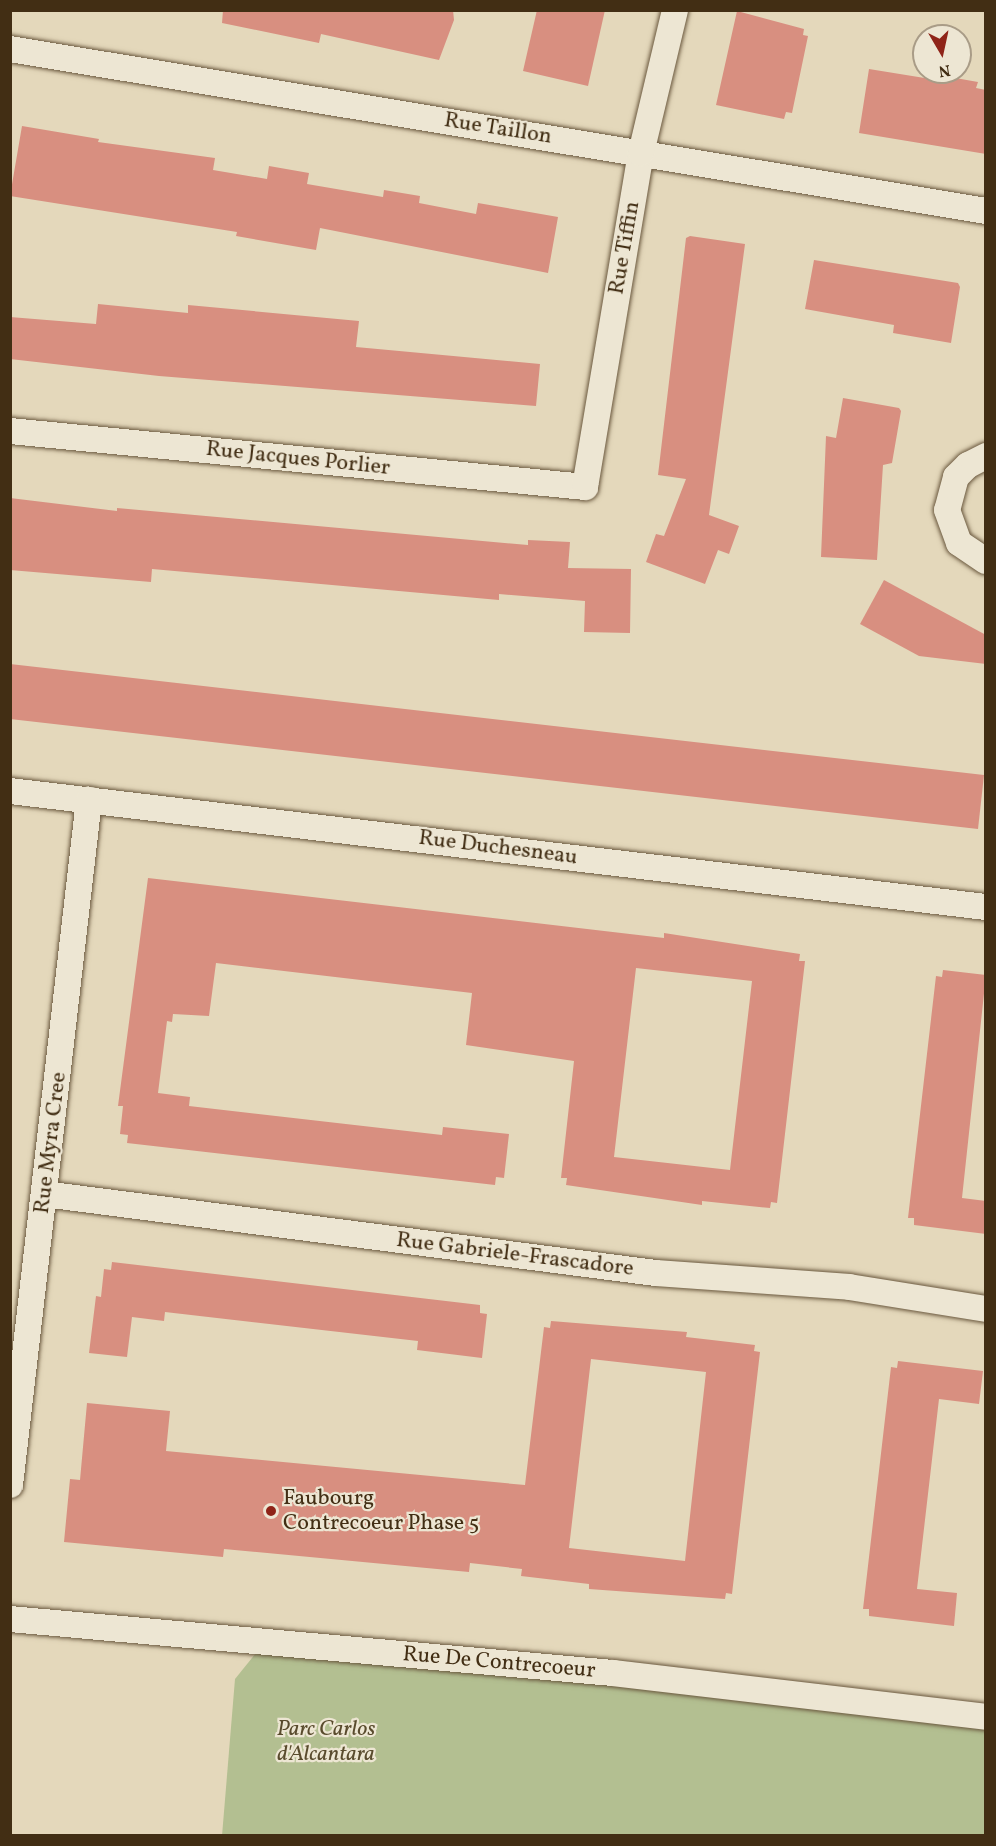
<!DOCTYPE html>
<html>
<head>
<meta charset="utf-8">
<style>
  body { margin:0 }
  #map { position:relative; width:996px; height:1846px; overflow:hidden; background:#e4d8bb; font-family:Vollkorn,serif }
  div>[style] { position:absolute }
  .green>* { inset:0; background:#b3bf91 }
  .building>* { inset:0; background:#d88f80 }
  .roads { filter:drop-shadow(0 0 2px #6a583e) drop-shadow(0 0 2px #6a583e) }
  .street>* { height:26px; margin:-13px; padding:0 13px; transform-origin:13px; border-radius:13px; background:#ede6d3 }
  .dots>* { width:16px; height:16px; translate:-50% -50%; box-sizing:border-box; border:3px solid #ede6d3; border-radius:50% }
  span { translate:-50% -50%; white-space:nowrap; text-align:center; line-height:1.15; -webkit-text-stroke:4.5px #ede6d3; paint-order:stroke }
  .street-label { font-size:22px; color:#422e14 }
  .poi-label { font-size:22px; color:#422e14 }
  .left { translate:0 -50%; text-align:left }
  .park-label { font-size:22px; color:#594b2d; font-style:italic }
  .frame { position:absolute; inset:0; border:12px solid #422e14; pointer-events:none }
  .north { position:absolute; left:912px; top:24px; width:60px; height:60px; box-sizing:border-box; background:#ede6d3; border:2px solid #a99c87; border-radius:50%; rotate:171deg; font-size:16px; font-weight:700; line-height:24px; text-align:center; color:#422e14 }
  .north::after { content:''; display:block; margin:auto; width:21px; height:27px; background:#8f2418; clip-path:polygon(50% 0,100% 100%,50% 72%,0 100%) }
</style>
</head>
<body>
<div id="map">
  <div class="green">
    <i style="clip-path:polygon(265px 1642px,985px 1717px,985px 1835px,222px 1836px,235px 1679px)"></i>
  </div>
  <div class="building">
    <i style="clip-path:polygon(223px 10px,453px 10px,454px 20px,439px 60px,321px 34px,319px 43px,222px 23px)"></i>
    <i style="clip-path:polygon(537px 10px,605px 10px,588px 86px,523px 71px)"></i>
    <i style="clip-path:polygon(737px 11px,804px 29px,803px 35px,808px 36px,792px 113px,786px 112px,784px 119px,716px 105px)"></i>
    <i style="clip-path:polygon(869px 69px,943px 81px,944px 76px,978px 82px,976px 88px,986px 90px,986px 154px,859px 133px)"></i>
    <i style="clip-path:polygon(22px 126px,99px 139px,98px 142px,215px 158px,213px 170px,267px 179px,269px 166px,309px 173px,307px 184px,383px 197px,384px 190px,420px 196px,419px 203px,476px 214px,478px 203px,558px 217px,548px 273px,320px 228px,316px 250px,236px 236px,237px 232px,10px 196px)"></i>
    <i style="clip-path:polygon(690px 236px,745px 244px,709px 515px,739px 526px,729px 554px,718px 550px,705px 584px,646px 562px,656px 534px,664px 536px,686px 479px,658px 475px,686px 238px)"></i>
    <i style="clip-path:polygon(814px 260px,958px 283px,960px 287px,951px 343px,893px 333px,894px 325px,805px 309px)"></i>
    <i style="clip-path:polygon(98px 304px,188px 313px,188px 305px,359px 321px,356px 347px,540px 364px,536px 406px,159px 376px,10px 359px,10px 317px,96px 324px)"></i>
    <i style="clip-path:polygon(843px 398px,899px 408px,901px 411px,892px 463px,883px 465px,877px 560px,821px 557px,826px 436px,836px 438px)"></i>
    <i style="clip-path:polygon(10px 498px,117px 511px,117px 508px,528px 545px,528px 540px,570px 542px,568px 568px,631px 569px,630px 633px,584px 632px,585px 601px,499px 594px,499px 600px,152px 569px,151px 582px,10px 570px)"></i>
    <i style="clip-path:polygon(884px 580px,986px 635px,986px 664px,919px 656px,860px 624px)"></i>
    <i style="clip-path:polygon(10px 664px,984px 775px,978px 829px,10px 719px)"></i>
    <i style="clip-path:polygon(evenodd,148px 878px,664px 938px,664px 933px,800px 954px,799px 961px,805px 961px,777px 1203px,771px 1202px,770px 1208px,702px 1201px,702px 1205px,566px 1185px,567px 1178px,561px 1178px,574px 1061px,466px 1045px,472px 993px,216px 963px,209px 1016px,173px 1014px,172px 1022px,167px 1021px,158px 1093px,190px 1097px,189px 1106px,442px 1135px,443px 1127px,509px 1134px,504px 1178px,496px 1177px,495px 1185px,127px 1143px,128px 1135px,120px 1134px,123px 1106px,118px 1106px,148px 878px,636px 968px,752px 981px,730px 1170px,614px 1157px,636px 968px)"></i>
    <i style="clip-path:polygon(943px 970px,986px 975px,962px 1198px,986px 1201px,986px 1234px,914px 1225px,914px 1218px,908px 1218px,936px 976px,942px 977px)"></i>
    <i style="clip-path:polygon(112px 1262px,480px 1305px,480px 1313px,487px 1314px,482px 1358px,417px 1350px,418px 1341px,165px 1312px,164px 1321px,132px 1317px,127px 1357px,89px 1353px,96px 1296px,101px 1297px,104px 1269px,111px 1270px)"></i>
    <i style="clip-path:polygon(evenodd,551px 1321px,687px 1332px,686px 1337px,755px 1345px,754px 1351px,760px 1352px,732px 1594px,726px 1593px,725px 1599px,589px 1589px,589px 1584px,521px 1576px,522px 1569px,470px 1563px,469px 1572px,224px 1549px,223px 1557px,64px 1542px,70px 1479px,80px 1480px,87px 1403px,170px 1411px,166px 1451px,525px 1485px,544px 1327px,550px 1328px,551px 1321px,591px 1359px,706px 1372px,685px 1561px,569px 1548px,591px 1359px)"></i>
    <i style="clip-path:polygon(898px 1361px,983px 1371px,979px 1404px,939px 1399px,917px 1589px,957px 1593px,954px 1626px,869px 1616px,869px 1609px,863px 1609px,891px 1367px,897px 1368px)"></i>
  </div>
  <div class="roads">
    <div class="street">
      <i style="left:10px;top:49px;width:989px;rotate:9.42deg"></i>
      <i style="left:10px;top:431px;width:578px;rotate:5.56deg"></i>
      <i style="left:585px;top:487px;width:339px;rotate:-80.5deg"></i>
      <i style="left:641px;top:153px;width:147px;rotate:-76.6deg"></i>
      <i style="left:986px;top:456px;width:20px;rotate:153deg"></i>
      <i style="left:968px;top:465px;width:17px;rotate:135deg"></i>
      <i style="left:956px;top:477px;width:34px;rotate:105deg"></i>
      <i style="left:947px;top:510px;width:35px;rotate:70deg"></i>
      <i style="left:959px;top:543px;width:32px;rotate:34deg"></i>
      <i style="left:10px;top:791px;width:983px;rotate:6.78deg"></i>
      <i style="left:44px;top:1194px;width:617px;rotate:7.36deg"></i>
      <i style="left:656px;top:1273px;width:194px;rotate:4.1deg"></i>
      <i style="left:849px;top:1287px;width:139px;rotate:9.1deg"></i>
      <i style="left:10px;top:1485px;width:690px;rotate:-83.42deg"></i>
      <i style="left:10px;top:1619px;width:605px;rotate:5.12deg"></i>
      <i style="left:613px;top:1673px;width:376px;rotate:6.7deg"></i>
    </div>
  </div>
  <div class="dots">
    <i style="left:271px;top:1511px;background:#8f2418"></i>
  </div>
  <div class="street-label">
    <span style="left:498px;top:129px;rotate:9deg">Rue Taillon</span>
    <span style="left:625px;top:248px;rotate:-80deg">Rue Tiffin</span>
    <span style="left:298px;top:459px;rotate:6deg">Rue Jacques Porlier</span>
    <span style="left:498px;top:848px;rotate:7deg">Rue Duchesneau</span>
    <span style="left:51px;top:1143px;rotate:-83deg">Rue Myra Cree</span>
    <span style="left:515px;top:1255px;rotate:7deg">Rue Gabriele-Frascadore</span>
    <span style="left:499px;top:1663px;rotate:5deg">Rue De Contrecoeur</span>
  </div>
  <div class="poi-label">
    <span class="left" style="left:283px;top:1511px">Faubourg<br>Contrecoeur Phase 5</span>
  </div>
  <div class="park-label">
    <span style="left:326px;top:1742px">Parc Carlos<br>d'Alcantara</span>
  </div>
  <div class="frame"></div>
  <div class="north">N</div>
</div>
</body>
</html>
